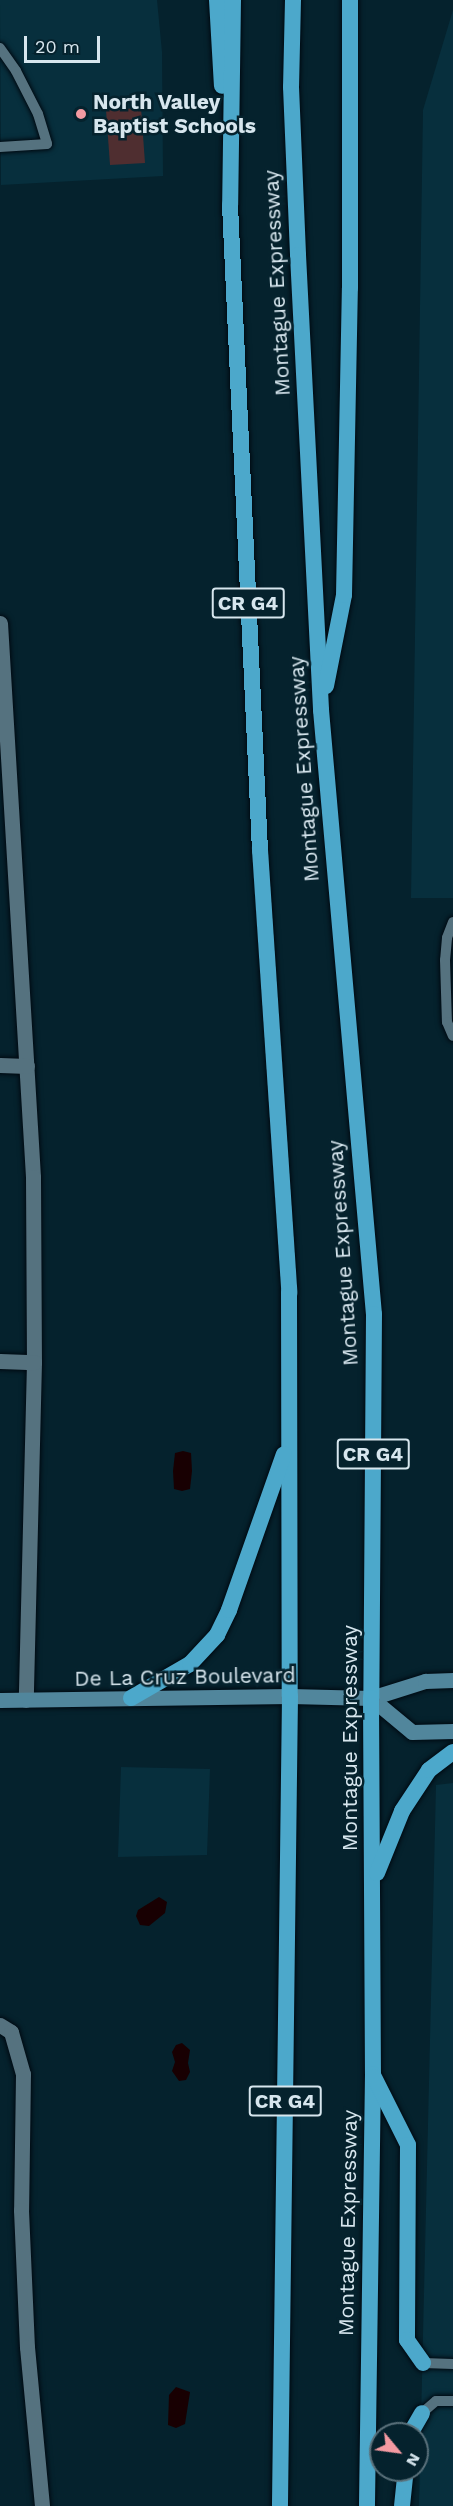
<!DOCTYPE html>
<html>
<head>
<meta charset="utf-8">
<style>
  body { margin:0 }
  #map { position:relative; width:453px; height:2506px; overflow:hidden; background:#05222d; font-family:"Work Sans",sans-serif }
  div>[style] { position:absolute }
  .built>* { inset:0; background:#072f3d }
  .green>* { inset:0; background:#4f2e30 }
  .water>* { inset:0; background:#180002 }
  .roads { filter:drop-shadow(0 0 2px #000a12) drop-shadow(0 0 2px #000a12) }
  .service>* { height:10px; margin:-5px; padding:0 5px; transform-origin:5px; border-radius:5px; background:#55727f }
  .minor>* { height:15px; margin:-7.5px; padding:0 7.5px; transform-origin:7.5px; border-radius:7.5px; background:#55727f }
  .secondary>* { height:15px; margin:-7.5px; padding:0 7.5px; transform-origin:7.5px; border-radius:7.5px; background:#51869c }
  .trunk>* { height:16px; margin:-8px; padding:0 8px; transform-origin:8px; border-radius:8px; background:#4ca8cb }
  .dots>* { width:16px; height:16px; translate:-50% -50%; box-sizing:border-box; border:3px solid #05222d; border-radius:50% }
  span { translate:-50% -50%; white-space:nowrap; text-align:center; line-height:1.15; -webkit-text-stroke:5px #05222d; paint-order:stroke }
  .shield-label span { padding:2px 4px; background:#05222d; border:2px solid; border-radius:4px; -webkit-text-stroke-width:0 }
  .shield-label { font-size:20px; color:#d7e6ee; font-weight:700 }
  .poi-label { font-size:21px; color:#d7e6ee; font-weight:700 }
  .left { translate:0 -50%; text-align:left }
  .street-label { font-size:21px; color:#d7e6ee }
  .north { position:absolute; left:369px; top:2422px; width:60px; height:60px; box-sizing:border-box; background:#05222d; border:2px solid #59707a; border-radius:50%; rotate:119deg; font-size:16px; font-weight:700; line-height:24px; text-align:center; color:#d7e6ee }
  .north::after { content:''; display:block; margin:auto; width:21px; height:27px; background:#f49aa2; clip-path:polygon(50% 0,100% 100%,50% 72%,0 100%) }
  .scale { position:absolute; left:24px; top:36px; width:76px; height:27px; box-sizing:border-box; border:3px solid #d7e6ee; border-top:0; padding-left:8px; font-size:18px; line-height:21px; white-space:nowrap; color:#d7e6ee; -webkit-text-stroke:4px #05222d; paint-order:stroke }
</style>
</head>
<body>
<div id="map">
  <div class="built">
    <i style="clip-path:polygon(0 0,157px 0,162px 52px,163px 176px,1px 185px)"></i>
    <i style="clip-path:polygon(453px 10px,453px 898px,411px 898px,423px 110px)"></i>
    <i style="clip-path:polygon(121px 1767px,210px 1769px,207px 1855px,118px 1857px)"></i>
    <i style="clip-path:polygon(453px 1783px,453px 2506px,419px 2506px,436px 1785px)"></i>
  </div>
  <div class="green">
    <i style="clip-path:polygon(141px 108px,145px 163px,110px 165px,106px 110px)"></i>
  </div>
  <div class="water">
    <i style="clip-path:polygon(183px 1451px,191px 1453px,192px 1471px,190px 1489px,182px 1491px,174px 1489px,173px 1471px,175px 1453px)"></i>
    <i style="clip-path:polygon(159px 1897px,167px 1902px,165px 1913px,149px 1926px,140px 1925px,136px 1916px,138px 1910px)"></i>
    <i style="clip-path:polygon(182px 2043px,190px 2050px,188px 2063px,190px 2072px,186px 2080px,179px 2081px,172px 2071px,175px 2062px,172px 2052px,176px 2045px)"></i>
    <i style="clip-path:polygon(176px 2387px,190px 2392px,185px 2424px,176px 2428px,168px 2425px,169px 2395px)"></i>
  </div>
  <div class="roads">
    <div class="service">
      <i style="left:0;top:48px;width:28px;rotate:55deg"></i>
      <i style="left:16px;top:71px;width:48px;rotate:62.9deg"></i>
      <i style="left:38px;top:114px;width:31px;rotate:73deg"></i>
      <i style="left:47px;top:144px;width:47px;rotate:176.3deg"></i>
      <i style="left:453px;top:922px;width:17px;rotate:111deg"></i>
      <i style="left:447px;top:938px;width:22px;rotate:95deg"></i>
      <i style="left:445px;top:960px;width:62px;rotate:88.2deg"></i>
      <i style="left:447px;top:1022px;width:15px;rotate:67deg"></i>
      <i style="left:423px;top:2363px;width:30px;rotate:2deg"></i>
      <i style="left:422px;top:2413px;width:18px;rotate:-41deg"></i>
      <i style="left:436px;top:2401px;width:17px"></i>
    </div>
    <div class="minor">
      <i style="left:0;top:623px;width:555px;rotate:86.59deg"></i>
      <i style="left:33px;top:1177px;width:185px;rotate:89.7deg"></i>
      <i style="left:34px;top:1362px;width:338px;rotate:91.4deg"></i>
      <i style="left:0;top:1065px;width:27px;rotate:2deg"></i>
      <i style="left:0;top:1361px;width:34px;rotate:2deg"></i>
      <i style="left:0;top:2025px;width:13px;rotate:32deg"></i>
      <i style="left:11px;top:2032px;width:44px;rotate:74.1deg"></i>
      <i style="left:23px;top:2074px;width:136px;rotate:90.8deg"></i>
      <i style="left:21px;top:2210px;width:137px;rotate:87.5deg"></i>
      <i style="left:27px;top:2347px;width:160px;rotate:84.6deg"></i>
    </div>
    <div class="secondary">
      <i style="left:371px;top:1698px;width:53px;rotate:39.7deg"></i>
      <i style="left:412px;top:1732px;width:41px;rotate:-1.4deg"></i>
      <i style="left:0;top:1700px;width:290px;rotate:-0.8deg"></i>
      <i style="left:290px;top:1696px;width:81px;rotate:1.4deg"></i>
      <i style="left:371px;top:1698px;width:57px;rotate:-17.5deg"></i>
      <i style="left:425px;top:1681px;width:28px;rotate:-2deg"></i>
    </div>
    <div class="trunk">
      <i style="left:217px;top:0;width:86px;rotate:86.7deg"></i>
      <i style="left:233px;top:0;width:205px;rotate:90.8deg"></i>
      <i style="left:230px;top:205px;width:646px;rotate:87.34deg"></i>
      <i style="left:260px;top:850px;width:443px;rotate:86.2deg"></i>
      <i style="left:289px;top:1292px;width:404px;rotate:89.9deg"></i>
      <i style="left:290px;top:1696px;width:810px;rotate:90.71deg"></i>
      <i style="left:293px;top:0;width:87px;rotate:91.3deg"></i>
      <i style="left:291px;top:87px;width:168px;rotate:87.6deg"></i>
      <i style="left:298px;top:255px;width:456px;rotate:87.1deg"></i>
      <i style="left:321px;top:710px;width:606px;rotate:84.99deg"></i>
      <i style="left:374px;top:1314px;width:384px;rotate:90.4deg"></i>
      <i style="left:371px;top:1698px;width:376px;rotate:89.7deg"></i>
      <i style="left:373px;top:2074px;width:432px;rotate:90.8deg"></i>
      <i style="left:326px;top:686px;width:93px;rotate:-78.8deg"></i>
      <i style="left:344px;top:595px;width:307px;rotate:-88.9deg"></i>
      <i style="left:350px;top:288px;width:288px;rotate:-90deg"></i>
      <i style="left:131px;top:1698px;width:68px;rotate:-30deg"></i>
      <i style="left:190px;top:1664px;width:40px;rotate:-47deg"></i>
      <i style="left:217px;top:1635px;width:28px;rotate:-64deg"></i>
      <i style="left:229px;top:1610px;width:165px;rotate:-70.6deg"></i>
      <i style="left:377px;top:1873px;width:67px;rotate:-68deg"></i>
      <i style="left:402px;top:1811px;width:49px;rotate:-56.6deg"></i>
      <i style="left:429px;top:1770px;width:30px;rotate:-37deg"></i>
      <i style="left:374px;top:2077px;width:76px;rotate:63.4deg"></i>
      <i style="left:408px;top:2145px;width:195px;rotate:90.3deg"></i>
      <i style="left:407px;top:2340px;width:28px;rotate:55deg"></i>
      <i style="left:410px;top:2434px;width:24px;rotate:-60deg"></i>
      <i style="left:402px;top:2506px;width:36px;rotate:-84deg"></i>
    </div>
  </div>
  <div class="dots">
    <i style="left:81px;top:114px;background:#f49aa2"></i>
  </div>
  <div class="shield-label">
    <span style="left:248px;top:603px">CR G4</span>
    <span style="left:373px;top:1454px">CR G4</span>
    <span style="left:285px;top:2101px">CR G4</span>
  </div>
  <div class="poi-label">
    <span class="left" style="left:93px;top:114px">North Valley<br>Baptist Schools</span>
  </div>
  <div class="street-label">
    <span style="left:277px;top:283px;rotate:-93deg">Montague Expressway</span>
    <span style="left:304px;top:769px;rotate:-94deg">Montague Expressway</span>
    <span style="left:343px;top:1253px;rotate:-94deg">Montague Expressway</span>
    <span style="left:185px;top:1677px;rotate:-1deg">De La Cruz Boulevard</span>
    <span style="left:350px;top:1738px;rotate:-90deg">Montague Expressway</span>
    <span style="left:348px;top:2223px;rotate:-89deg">Montague Expressway</span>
  </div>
  <div class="north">N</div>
  <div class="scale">20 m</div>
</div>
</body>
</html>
